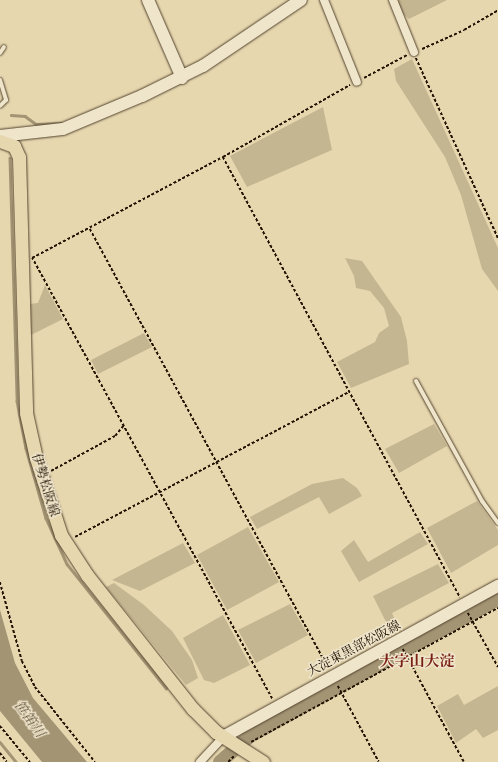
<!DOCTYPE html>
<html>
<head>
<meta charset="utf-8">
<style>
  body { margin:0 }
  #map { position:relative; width:498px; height:762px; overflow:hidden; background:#e6d7af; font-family:Cardo,"Noto Serif JP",serif }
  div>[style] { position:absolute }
  .green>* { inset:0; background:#c5b692 }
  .water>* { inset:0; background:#a39474 }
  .stream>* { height:2.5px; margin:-1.25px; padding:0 1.25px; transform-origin:1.25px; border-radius:1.25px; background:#a39474 }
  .river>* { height:14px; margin:-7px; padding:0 7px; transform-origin:7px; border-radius:7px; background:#a39474 }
  .path>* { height:1.5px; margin-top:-0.75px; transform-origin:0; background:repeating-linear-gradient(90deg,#221202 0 3px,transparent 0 5px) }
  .roads { filter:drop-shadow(0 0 1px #53432d) drop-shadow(0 0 1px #53432d) }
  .lane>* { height:4px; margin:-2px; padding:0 2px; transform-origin:2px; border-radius:2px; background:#efe5cb }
  .street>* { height:8px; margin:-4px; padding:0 4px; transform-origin:4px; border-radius:4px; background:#efe5cb }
  .secondary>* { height:12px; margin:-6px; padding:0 6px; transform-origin:6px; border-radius:6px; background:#efe5cb }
  .primary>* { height:13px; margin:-6.5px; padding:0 6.5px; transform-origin:6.5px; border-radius:6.5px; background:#e6d7af }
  span { translate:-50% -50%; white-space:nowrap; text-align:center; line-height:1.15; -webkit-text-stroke:3px #efe5cb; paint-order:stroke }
  .street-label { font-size:13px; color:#221202 }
  .water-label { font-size:14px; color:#5c4c35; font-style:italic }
  .quarter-label { font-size:15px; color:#7a1f14; font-weight:700 }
</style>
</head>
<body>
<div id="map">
  <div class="green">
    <i style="clip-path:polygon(396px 0,447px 0,409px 19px,402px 13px)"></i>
    <i style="clip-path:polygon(412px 59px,498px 248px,498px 291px,482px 269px,461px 195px,445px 157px,396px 81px,394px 69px)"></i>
    <i style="clip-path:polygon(323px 107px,332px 150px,247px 187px,230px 156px)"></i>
    <i style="clip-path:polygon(345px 258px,362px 261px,401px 317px,407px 341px,409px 364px,351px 388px,337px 362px,375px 342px,379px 333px,389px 326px,384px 308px,370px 291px,356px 288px,354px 276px)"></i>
    <i style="clip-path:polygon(45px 285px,63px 319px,31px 335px,30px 304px,38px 303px)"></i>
    <i style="clip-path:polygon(144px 333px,152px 347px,98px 374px,91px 360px)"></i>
    <i style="clip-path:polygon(434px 424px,447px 446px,399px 473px,385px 449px)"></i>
    <i style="clip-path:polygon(343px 478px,357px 488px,362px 496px,329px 514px,319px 497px,257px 529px,250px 517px,312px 484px)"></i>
    <i style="clip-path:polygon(477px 501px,498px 530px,498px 545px,451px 573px,427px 528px)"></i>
    <i style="clip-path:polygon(248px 527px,279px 582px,227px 610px,197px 555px)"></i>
    <i style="clip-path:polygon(420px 532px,428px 544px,359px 582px,341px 551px,354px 540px,368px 562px)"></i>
    <i style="clip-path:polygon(183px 543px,195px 563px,140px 591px,112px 580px)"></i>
    <i style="clip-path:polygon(438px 564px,449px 583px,392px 613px,397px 625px,390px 630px,373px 596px)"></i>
    <i style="clip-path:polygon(114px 583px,144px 605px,172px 631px,192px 660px,198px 678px,186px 685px,106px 587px)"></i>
    <i style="clip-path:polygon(290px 604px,308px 635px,256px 663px,238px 630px)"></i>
    <i style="clip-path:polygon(223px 615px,250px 665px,214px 683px,204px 680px,183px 638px)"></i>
    <i style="clip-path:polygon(498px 686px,498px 730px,483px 738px,476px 729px,456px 743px,437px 706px,458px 694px,464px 705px)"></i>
  </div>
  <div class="water">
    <i style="clip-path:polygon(0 610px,15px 663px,33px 698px,87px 762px,42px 762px,0 711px)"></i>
  </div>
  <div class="stream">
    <i style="left:11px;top:115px;width:14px;rotate:4deg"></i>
    <i style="left:25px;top:116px;width:14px;rotate:36deg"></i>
    <i style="left:36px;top:124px;width:25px;rotate:-2deg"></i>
    <i style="left:10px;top:158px;width:243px;rotate:88.3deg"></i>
    <i style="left:17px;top:401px;width:48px;rotate:79.2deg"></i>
    <i style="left:26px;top:448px;width:73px;rotate:74.1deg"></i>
    <i style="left:46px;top:518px;width:51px;rotate:65.5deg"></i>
    <i style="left:67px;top:564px;width:159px;rotate:51.4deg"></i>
    <i style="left:0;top:742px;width:26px;rotate:51deg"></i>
  </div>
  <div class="river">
    <i style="left:220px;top:762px;width:40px;rotate:-41deg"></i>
    <i style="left:250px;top:736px;width:283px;rotate:-28.9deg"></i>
  </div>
  <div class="path">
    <i style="left:422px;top:49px;width:46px;rotate:-24.3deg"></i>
    <i style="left:464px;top:30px;width:39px;rotate:-30deg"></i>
    <i style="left:416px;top:58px;width:198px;rotate:65.5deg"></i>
    <i style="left:364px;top:78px;width:49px;rotate:-28.1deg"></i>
    <i style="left:223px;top:157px;width:500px;rotate:61.7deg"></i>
    <i style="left:90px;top:229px;width:499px;rotate:61.5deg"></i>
    <i style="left:51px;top:471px;width:73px;rotate:-28.7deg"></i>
    <i style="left:115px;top:436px;width:13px;rotate:-51deg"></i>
    <i style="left:75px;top:537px;width:310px;rotate:-27.9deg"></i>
    <i style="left:0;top:582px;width:82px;rotate:74.4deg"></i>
    <i style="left:22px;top:661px;width:29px;rotate:63deg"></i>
    <i style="left:35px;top:687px;width:96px;rotate:51.3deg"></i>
    <i style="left:468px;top:613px;width:62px;rotate:60.9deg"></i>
    <i style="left:403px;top:649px;width:128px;rotate:61.6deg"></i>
    <i style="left:338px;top:686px;width:86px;rotate:61.7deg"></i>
    <i style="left:272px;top:699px;width:502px;rotate:-118.56deg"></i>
    <i style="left:32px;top:258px;width:216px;rotate:-27.9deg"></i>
    <i style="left:223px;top:157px;width:146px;rotate:-29.6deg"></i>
    <i style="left:0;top:726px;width:47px;rotate:50.2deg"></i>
    <i style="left:251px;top:742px;width:281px;rotate:-28.5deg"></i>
    <i style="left:0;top:753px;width:11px;rotate:52deg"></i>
    <i style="left:228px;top:762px;width:8px;rotate:-45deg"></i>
  </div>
  <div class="roads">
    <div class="lane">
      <i style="left:0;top:53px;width:7px;rotate:-56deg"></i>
      <i style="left:0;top:80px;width:21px;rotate:73deg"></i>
      <i style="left:6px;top:100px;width:8px;rotate:135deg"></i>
      <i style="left:416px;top:381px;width:137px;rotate:61.2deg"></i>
      <i style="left:482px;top:501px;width:27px;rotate:54deg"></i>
    </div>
    <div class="street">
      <i style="left:324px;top:0;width:88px;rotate:68.1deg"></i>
      <i style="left:393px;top:0;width:56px;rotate:68deg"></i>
      <i style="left:200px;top:762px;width:34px;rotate:-47deg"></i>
    </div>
    <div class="secondary">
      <i style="left:148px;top:0;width:85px;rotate:66.4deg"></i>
      <i style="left:0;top:136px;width:63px;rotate:-6.3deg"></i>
      <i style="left:63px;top:129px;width:86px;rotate:-22.7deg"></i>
      <i style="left:142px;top:96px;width:68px;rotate:-26.2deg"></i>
      <i style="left:203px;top:66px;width:118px;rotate:-34deg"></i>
      <i style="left:223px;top:737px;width:314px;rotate:-28.8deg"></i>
    </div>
    <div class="primary">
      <i style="left:0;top:141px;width:15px;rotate:20deg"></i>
      <i style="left:14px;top:146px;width:12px;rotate:66deg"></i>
      <i style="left:19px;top:157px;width:256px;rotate:88.4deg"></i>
      <i style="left:26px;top:413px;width:46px;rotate:77.5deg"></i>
      <i style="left:36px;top:458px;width:81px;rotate:72deg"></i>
      <i style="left:61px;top:535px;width:48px;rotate:57deg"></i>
      <i style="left:87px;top:575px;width:171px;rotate:51.7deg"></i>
      <i style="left:193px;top:709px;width:33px;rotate:45deg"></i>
      <i style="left:216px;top:732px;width:56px;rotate:32.6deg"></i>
    </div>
  </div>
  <div class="street-label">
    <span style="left:45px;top:485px;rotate:73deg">伊勢松阪線</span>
    <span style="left:354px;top:649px;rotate:-28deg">大淀東黒部松阪線</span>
  </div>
  <div class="water-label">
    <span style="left:29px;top:719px;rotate:54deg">笹笛川</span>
  </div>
  <div class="quarter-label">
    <span style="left:417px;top:662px">大字山大淀</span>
  </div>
</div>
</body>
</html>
